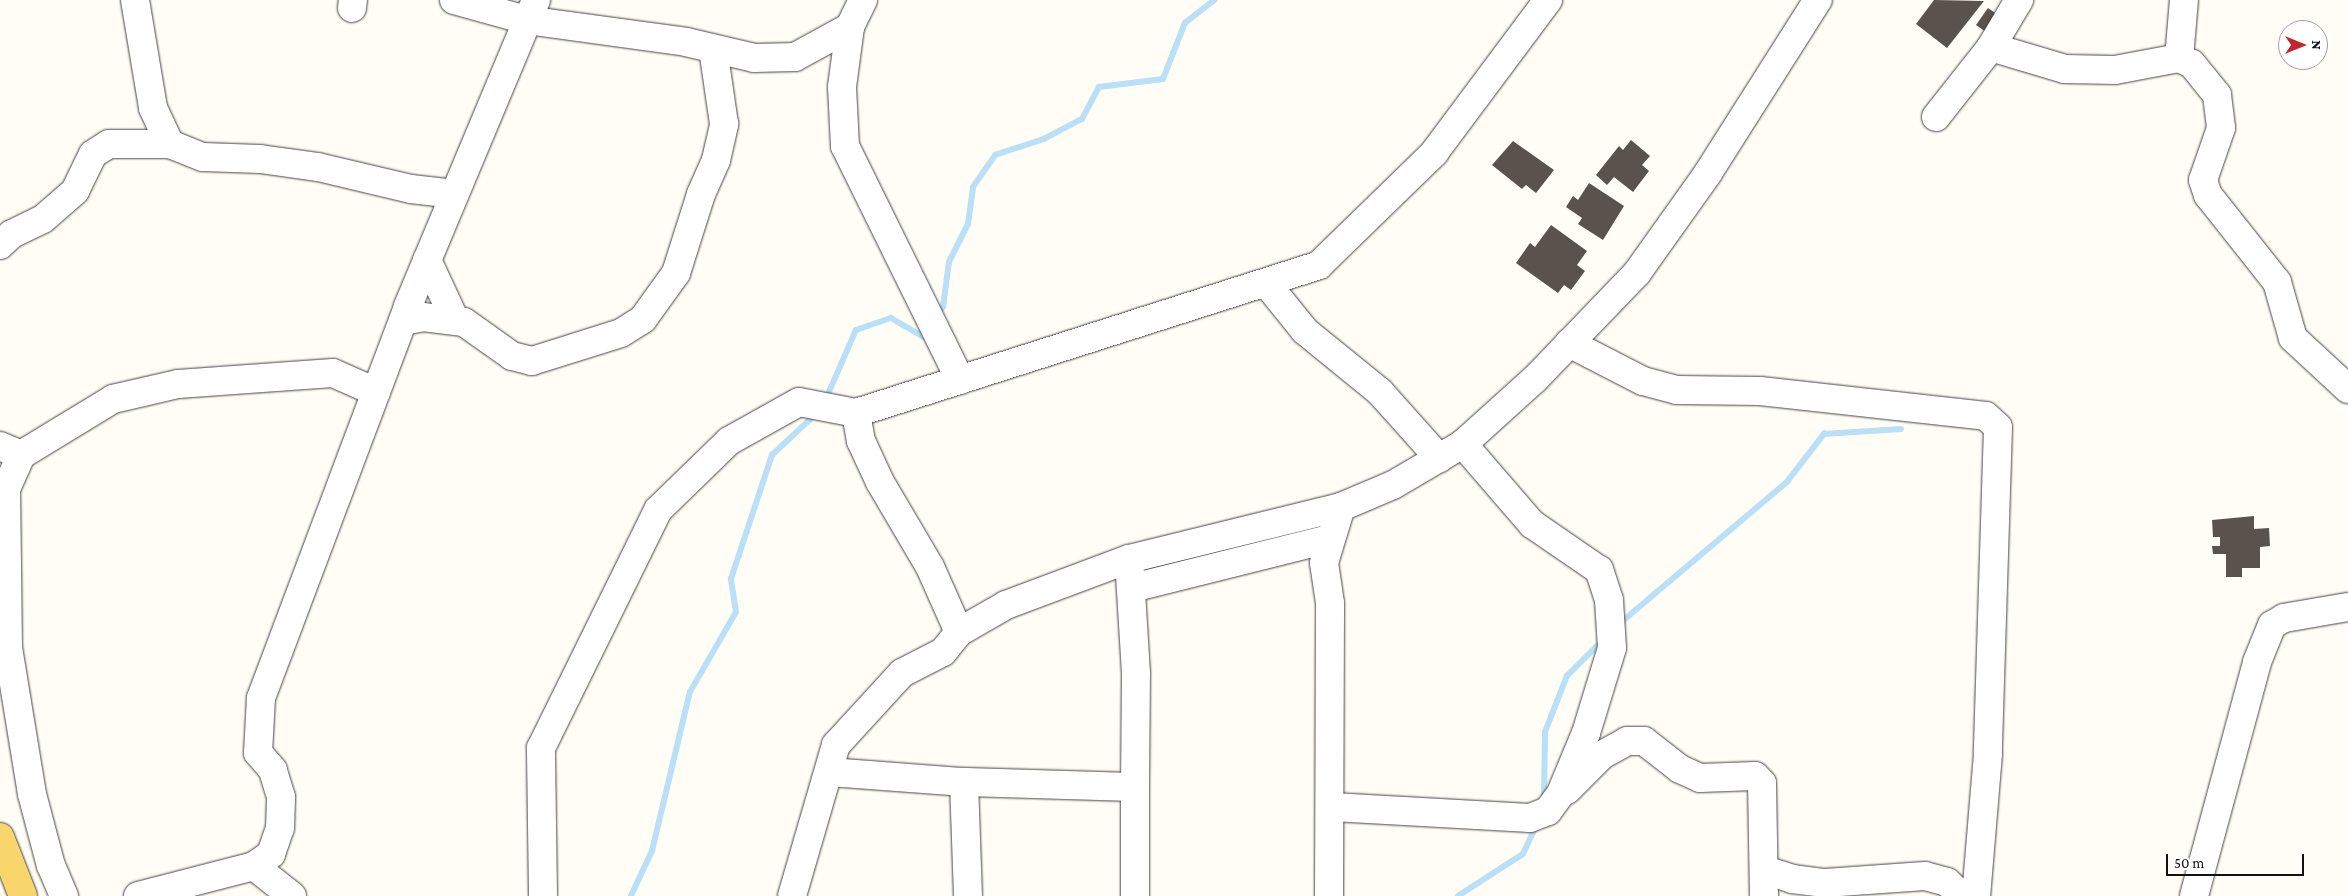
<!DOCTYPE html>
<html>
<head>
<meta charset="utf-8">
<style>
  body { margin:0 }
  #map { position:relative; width:2348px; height:896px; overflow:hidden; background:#fffdf5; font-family:"Crimson Pro",serif }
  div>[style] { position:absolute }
  .stream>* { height:5.5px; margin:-2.75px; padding:0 2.75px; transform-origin:2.75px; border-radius:2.75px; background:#b9e0f7 }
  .building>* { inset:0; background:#5a524d }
  .roads { filter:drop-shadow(0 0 1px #444) drop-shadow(0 0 1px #444) }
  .minor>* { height:28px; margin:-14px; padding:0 14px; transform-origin:14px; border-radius:14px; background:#fff }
  .major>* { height:28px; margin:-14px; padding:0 14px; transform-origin:14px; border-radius:14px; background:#f9d66b }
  span { translate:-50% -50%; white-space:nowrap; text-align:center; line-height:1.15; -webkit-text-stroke:5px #fff; paint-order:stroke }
  .north { position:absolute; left:2278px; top:20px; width:50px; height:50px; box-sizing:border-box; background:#fff; border:1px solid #a0a0a0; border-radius:50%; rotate:90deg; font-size:14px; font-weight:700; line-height:20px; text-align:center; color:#111 }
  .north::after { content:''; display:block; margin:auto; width:18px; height:22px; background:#c4262e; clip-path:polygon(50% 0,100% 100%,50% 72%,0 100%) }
  .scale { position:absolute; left:2166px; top:854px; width:138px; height:22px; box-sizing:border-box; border:2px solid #111; border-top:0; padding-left:6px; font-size:15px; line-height:18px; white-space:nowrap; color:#111; -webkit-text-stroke:4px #fff; paint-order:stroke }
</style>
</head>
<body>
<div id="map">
  <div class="stream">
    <i style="left:937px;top:315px;width:10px;rotate:-53deg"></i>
    <i style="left:943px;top:307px;width:45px;rotate:-82.4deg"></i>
    <i style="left:949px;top:262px;width:42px;rotate:-63.4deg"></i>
    <i style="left:968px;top:224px;width:37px;rotate:-82deg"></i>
    <i style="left:973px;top:187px;width:39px;rotate:-55deg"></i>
    <i style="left:995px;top:155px;width:52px;rotate:-18.1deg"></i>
    <i style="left:1044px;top:139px;width:43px;rotate:-27.8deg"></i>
    <i style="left:1082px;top:119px;width:36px;rotate:-62deg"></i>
    <i style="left:1099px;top:87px;width:64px;rotate:-7.1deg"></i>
    <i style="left:1163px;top:79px;width:60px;rotate:-68.6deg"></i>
    <i style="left:1185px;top:23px;width:37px;rotate:-38deg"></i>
    <i style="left:825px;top:401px;width:77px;rotate:-66.4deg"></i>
    <i style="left:856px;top:330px;width:37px;rotate:-19deg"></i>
    <i style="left:891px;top:318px;width:38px;rotate:30deg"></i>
    <i style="left:924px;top:337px;width:6px;rotate:-59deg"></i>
    <i style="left:1619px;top:624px;width:220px;rotate:-40.2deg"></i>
    <i style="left:1787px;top:482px;width:61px;rotate:-52.4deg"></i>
    <i style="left:1824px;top:434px;width:77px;rotate:-3.7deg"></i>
    <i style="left:1544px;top:798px;width:66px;rotate:-89.1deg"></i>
    <i style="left:1545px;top:732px;width:60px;rotate:-68.6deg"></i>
    <i style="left:1567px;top:676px;width:49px;rotate:-45deg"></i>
    <i style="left:631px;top:896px;width:50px;rotate:-65deg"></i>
    <i style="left:652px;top:851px;width:163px;rotate:-76.6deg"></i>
    <i style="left:690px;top:692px;width:92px;rotate:-60.1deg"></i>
    <i style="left:736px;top:612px;width:33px;rotate:-99deg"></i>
    <i style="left:731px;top:579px;width:131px;rotate:-71.7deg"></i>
    <i style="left:772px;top:455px;width:60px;rotate:-43deg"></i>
    <i style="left:1458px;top:896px;width:77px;rotate:-32.9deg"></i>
    <i style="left:1523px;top:854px;width:31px;rotate:-65deg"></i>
  </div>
  <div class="building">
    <i style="clip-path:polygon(1934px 0,1984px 1px,1947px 48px,1916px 24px)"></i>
    <i style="clip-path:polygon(1988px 8px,1998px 15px,1986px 32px,1976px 25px)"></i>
    <i style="clip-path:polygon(1631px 140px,1650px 156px,1642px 165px,1649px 171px,1633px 192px,1614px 177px,1607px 185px,1596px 175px,1619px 146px,1623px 150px)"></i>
    <i style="clip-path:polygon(1513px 141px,1554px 170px,1536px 193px,1526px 185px,1522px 189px,1492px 165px)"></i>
    <i style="clip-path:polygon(1589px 183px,1624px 206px,1603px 240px,1578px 224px,1582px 218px,1566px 207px,1573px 196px,1578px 200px)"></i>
    <i style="clip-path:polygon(1551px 225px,1587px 251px,1577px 265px,1585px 271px,1571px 290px,1564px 285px,1558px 293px,1516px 263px,1530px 243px,1535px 247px)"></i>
    <i style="clip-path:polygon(2254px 516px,2254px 529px,2269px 528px,2270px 546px,2260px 547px,2260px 568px,2242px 568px,2242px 577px,2226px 577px,2226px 554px,2213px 554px,2212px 546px,2220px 546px,2220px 537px,2213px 537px,2212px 520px)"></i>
  </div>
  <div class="roads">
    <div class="minor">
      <i style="left:135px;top:0;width:109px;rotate:80.5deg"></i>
      <i style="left:153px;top:108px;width:40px;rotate:65deg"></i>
      <i style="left:170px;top:144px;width:35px;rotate:22deg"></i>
      <i style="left:203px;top:157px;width:57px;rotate:2deg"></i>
      <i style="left:260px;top:159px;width:59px;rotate:7.9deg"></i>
      <i style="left:318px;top:167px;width:96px;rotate:13.3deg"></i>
      <i style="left:411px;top:189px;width:44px;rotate:6.5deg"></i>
      <i style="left:454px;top:0;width:75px;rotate:15.5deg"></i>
      <i style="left:526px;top:20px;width:162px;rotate:7.8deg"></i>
      <i style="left:686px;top:42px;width:70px;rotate:13.2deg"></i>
      <i style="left:754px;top:58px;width:41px;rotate:-1.4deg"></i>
      <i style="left:795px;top:57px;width:63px;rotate:-28.6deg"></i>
      <i style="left:863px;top:0;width:30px;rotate:116deg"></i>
      <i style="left:850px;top:27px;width:61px;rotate:97.6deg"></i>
      <i style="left:842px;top:87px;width:59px;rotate:87.1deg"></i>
      <i style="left:845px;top:146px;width:261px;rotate:63.8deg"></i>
      <i style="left:352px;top:8px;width:8px;rotate:-83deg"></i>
      <i style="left:1991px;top:47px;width:77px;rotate:16.6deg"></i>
      <i style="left:2065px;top:69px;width:50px;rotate:1.1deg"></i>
      <i style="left:2115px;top:70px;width:65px;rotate:-10.6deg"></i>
      <i style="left:2179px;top:58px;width:14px;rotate:25deg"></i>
      <i style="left:2192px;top:64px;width:40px;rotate:51deg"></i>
      <i style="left:2217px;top:95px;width:33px;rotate:83deg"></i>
      <i style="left:2221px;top:128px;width:55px;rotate:109.1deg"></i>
      <i style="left:2203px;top:180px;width:16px;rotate:72deg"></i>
      <i style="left:2208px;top:195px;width:111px;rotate:51.6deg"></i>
      <i style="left:2277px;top:282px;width:58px;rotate:74.1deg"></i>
      <i style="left:2293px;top:338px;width:75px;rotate:42.8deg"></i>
      <i style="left:2179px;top:58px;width:58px;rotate:-85.1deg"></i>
      <i style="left:1936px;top:117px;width:89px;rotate:-51.8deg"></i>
      <i style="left:1991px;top:47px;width:55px;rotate:-59.2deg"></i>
      <i style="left:0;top:245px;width:16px;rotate:-43deg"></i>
      <i style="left:12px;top:234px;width:34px;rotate:-26deg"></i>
      <i style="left:43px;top:219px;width:43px;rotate:-41.2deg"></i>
      <i style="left:75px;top:191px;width:41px;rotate:-64.1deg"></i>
      <i style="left:93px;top:154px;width:19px;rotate:-32deg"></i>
      <i style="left:109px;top:144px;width:61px"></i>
      <i style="left:427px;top:260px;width:66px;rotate:65deg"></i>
      <i style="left:1267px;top:284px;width:60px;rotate:51deg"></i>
      <i style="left:1305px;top:331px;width:97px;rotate:39.1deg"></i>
      <i style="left:1380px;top:392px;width:89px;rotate:48.2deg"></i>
      <i style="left:403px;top:321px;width:20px;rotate:-11deg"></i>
      <i style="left:423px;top:317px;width:41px;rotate:7deg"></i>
      <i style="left:464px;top:322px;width:59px;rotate:35.3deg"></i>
      <i style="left:512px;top:356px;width:21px;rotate:14deg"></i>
      <i style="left:532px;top:361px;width:93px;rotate:-17.5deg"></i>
      <i style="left:621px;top:333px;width:26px;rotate:-32deg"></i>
      <i style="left:643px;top:319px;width:57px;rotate:-54.3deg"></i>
      <i style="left:676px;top:273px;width:83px;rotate:-72.4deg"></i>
      <i style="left:701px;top:194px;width:37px;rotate:-66deg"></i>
      <i style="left:716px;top:160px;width:37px;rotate:-77deg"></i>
      <i style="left:724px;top:124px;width:76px;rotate:-98.3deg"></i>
      <i style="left:1569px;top:343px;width:83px;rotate:27.2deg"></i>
      <i style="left:1643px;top:381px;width:35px;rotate:15deg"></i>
      <i style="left:1677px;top:390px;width:83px;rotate:0.7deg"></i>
      <i style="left:1760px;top:391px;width:227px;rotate:6.3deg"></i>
      <i style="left:1986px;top:416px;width:16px;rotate:43deg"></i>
      <i style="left:1998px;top:427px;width:327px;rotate:91.8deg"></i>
      <i style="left:1988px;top:754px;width:143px;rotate:94.8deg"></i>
      <i style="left:856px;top:413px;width:28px;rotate:80deg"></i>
      <i style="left:861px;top:441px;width:45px;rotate:65.1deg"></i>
      <i style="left:880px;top:482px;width:99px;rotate:59.5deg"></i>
      <i style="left:930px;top:567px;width:71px;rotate:66deg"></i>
      <i style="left:0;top:446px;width:23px;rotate:23deg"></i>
      <i style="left:1129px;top:559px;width:114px;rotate:86.5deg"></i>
      <i style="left:1136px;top:673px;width:114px;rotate:90.5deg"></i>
      <i style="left:1132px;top:588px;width:202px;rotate:-14deg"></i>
      <i style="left:830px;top:772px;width:134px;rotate:4.3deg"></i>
      <i style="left:964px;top:782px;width:114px;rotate:88deg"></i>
      <i style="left:964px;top:782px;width:171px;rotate:1.7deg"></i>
      <i style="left:1135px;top:787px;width:109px;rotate:90deg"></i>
      <i style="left:1567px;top:790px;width:49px;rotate:-45deg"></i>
      <i style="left:1602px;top:755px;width:29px;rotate:-29deg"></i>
      <i style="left:1627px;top:741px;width:17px"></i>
      <i style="left:1644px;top:741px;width:46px;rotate:37.9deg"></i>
      <i style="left:1680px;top:769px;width:22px;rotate:24deg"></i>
      <i style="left:1700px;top:778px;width:55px;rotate:-2.1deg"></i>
      <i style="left:1755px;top:776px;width:10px;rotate:45deg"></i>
      <i style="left:1762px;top:783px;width:113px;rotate:89deg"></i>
      <i style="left:1332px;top:807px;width:198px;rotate:3.2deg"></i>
      <i style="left:1530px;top:818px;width:19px;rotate:-21deg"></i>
      <i style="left:1548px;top:811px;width:22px;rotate:-54deg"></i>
      <i style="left:1561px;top:793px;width:65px;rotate:-67.4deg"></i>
      <i style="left:1586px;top:733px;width:89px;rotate:-73deg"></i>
      <i style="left:1612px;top:648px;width:48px;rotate:-93.6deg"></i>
      <i style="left:1609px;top:600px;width:32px;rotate:-108deg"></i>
      <i style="left:1599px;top:570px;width:81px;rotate:-145.5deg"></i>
      <i style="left:1532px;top:524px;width:106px;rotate:-130.8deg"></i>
      <i style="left:1765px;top:870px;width:28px;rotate:18deg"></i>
      <i style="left:1792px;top:879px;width:33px;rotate:7deg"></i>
      <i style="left:1825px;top:883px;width:100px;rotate:-4deg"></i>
      <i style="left:1925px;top:876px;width:23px;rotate:15deg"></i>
      <i style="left:1947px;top:882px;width:21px;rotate:43deg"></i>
      <i style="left:64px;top:896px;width:33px;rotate:-113deg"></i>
      <i style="left:51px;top:866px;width:74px;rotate:-104.8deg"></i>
      <i style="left:32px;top:794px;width:149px;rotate:-99.3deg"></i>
      <i style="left:8px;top:647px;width:158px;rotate:-90.7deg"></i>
      <i style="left:6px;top:489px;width:37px;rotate:-66deg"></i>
      <i style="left:21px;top:455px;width:108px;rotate:-31.3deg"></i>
      <i style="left:113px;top:399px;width:67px;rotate:-13deg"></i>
      <i style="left:178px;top:384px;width:155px;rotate:-4.1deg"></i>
      <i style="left:333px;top:373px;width:47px;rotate:23.8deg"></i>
      <i style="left:138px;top:896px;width:120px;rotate:-14.5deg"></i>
      <i style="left:292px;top:896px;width:48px;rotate:-141.7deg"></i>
      <i style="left:254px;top:866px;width:21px;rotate:-35deg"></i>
      <i style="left:271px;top:854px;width:28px;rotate:-71deg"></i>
      <i style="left:280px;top:828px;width:31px;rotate:-88deg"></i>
      <i style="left:281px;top:797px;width:28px;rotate:-107deg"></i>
      <i style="left:273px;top:770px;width:23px;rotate:-131deg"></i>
      <i style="left:258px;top:753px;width:55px;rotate:-86.9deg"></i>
      <i style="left:261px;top:698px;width:419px;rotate:-69.4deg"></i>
      <i style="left:408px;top:306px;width:332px;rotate:-67.3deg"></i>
      <i style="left:543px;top:896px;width:148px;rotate:-90.8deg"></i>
      <i style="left:541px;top:748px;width:265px;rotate:-63.8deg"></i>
      <i style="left:658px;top:510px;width:99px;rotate:-44.2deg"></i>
      <i style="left:729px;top:441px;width:80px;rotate:-29.1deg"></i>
      <i style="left:799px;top:402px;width:58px;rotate:10.9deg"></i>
      <i style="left:856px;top:413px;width:486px;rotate:-17.7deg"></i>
      <i style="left:1319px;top:265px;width:161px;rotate:-44.2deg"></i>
      <i style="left:1434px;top:153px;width:191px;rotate:-53.3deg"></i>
      <i style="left:792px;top:896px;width:157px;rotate:-73.8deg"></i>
      <i style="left:836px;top:745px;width:98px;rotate:-47.5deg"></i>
      <i style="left:902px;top:673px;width:46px;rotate:-27.1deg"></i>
      <i style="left:943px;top:652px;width:26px;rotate:-51deg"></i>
      <i style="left:959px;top:632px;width:54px;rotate:-29.9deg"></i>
      <i style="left:1006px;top:605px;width:131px;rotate:-20.5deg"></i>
      <i style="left:1129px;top:559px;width:218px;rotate:-13.8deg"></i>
      <i style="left:1341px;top:507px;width:56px;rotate:-22.9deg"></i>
      <i style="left:1393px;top:485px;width:81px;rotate:-30.4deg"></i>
      <i style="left:1463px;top:444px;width:97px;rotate:-42.1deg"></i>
      <i style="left:1535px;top:379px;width:147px;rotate:-46.1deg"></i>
      <i style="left:1637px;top:273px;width:123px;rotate:-54.6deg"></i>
      <i style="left:1708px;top:173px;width:205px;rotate:-57.6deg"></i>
      <i style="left:1329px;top:896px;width:293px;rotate:-89.8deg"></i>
      <i style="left:1330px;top:603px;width:40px;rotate:-98.5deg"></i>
      <i style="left:1324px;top:563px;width:59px;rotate:-73.1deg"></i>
      <i style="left:2194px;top:896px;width:242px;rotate:-74.9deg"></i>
      <i style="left:2257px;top:662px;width:40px;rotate:-68deg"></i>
      <i style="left:2272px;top:625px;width:14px;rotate:-30deg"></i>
      <i style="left:2284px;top:618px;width:65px;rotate:-9.8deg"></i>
    </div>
    <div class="major">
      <i style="left:0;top:837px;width:63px;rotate:68.7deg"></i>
    </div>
  </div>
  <div class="north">N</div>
  <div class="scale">50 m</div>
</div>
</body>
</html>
